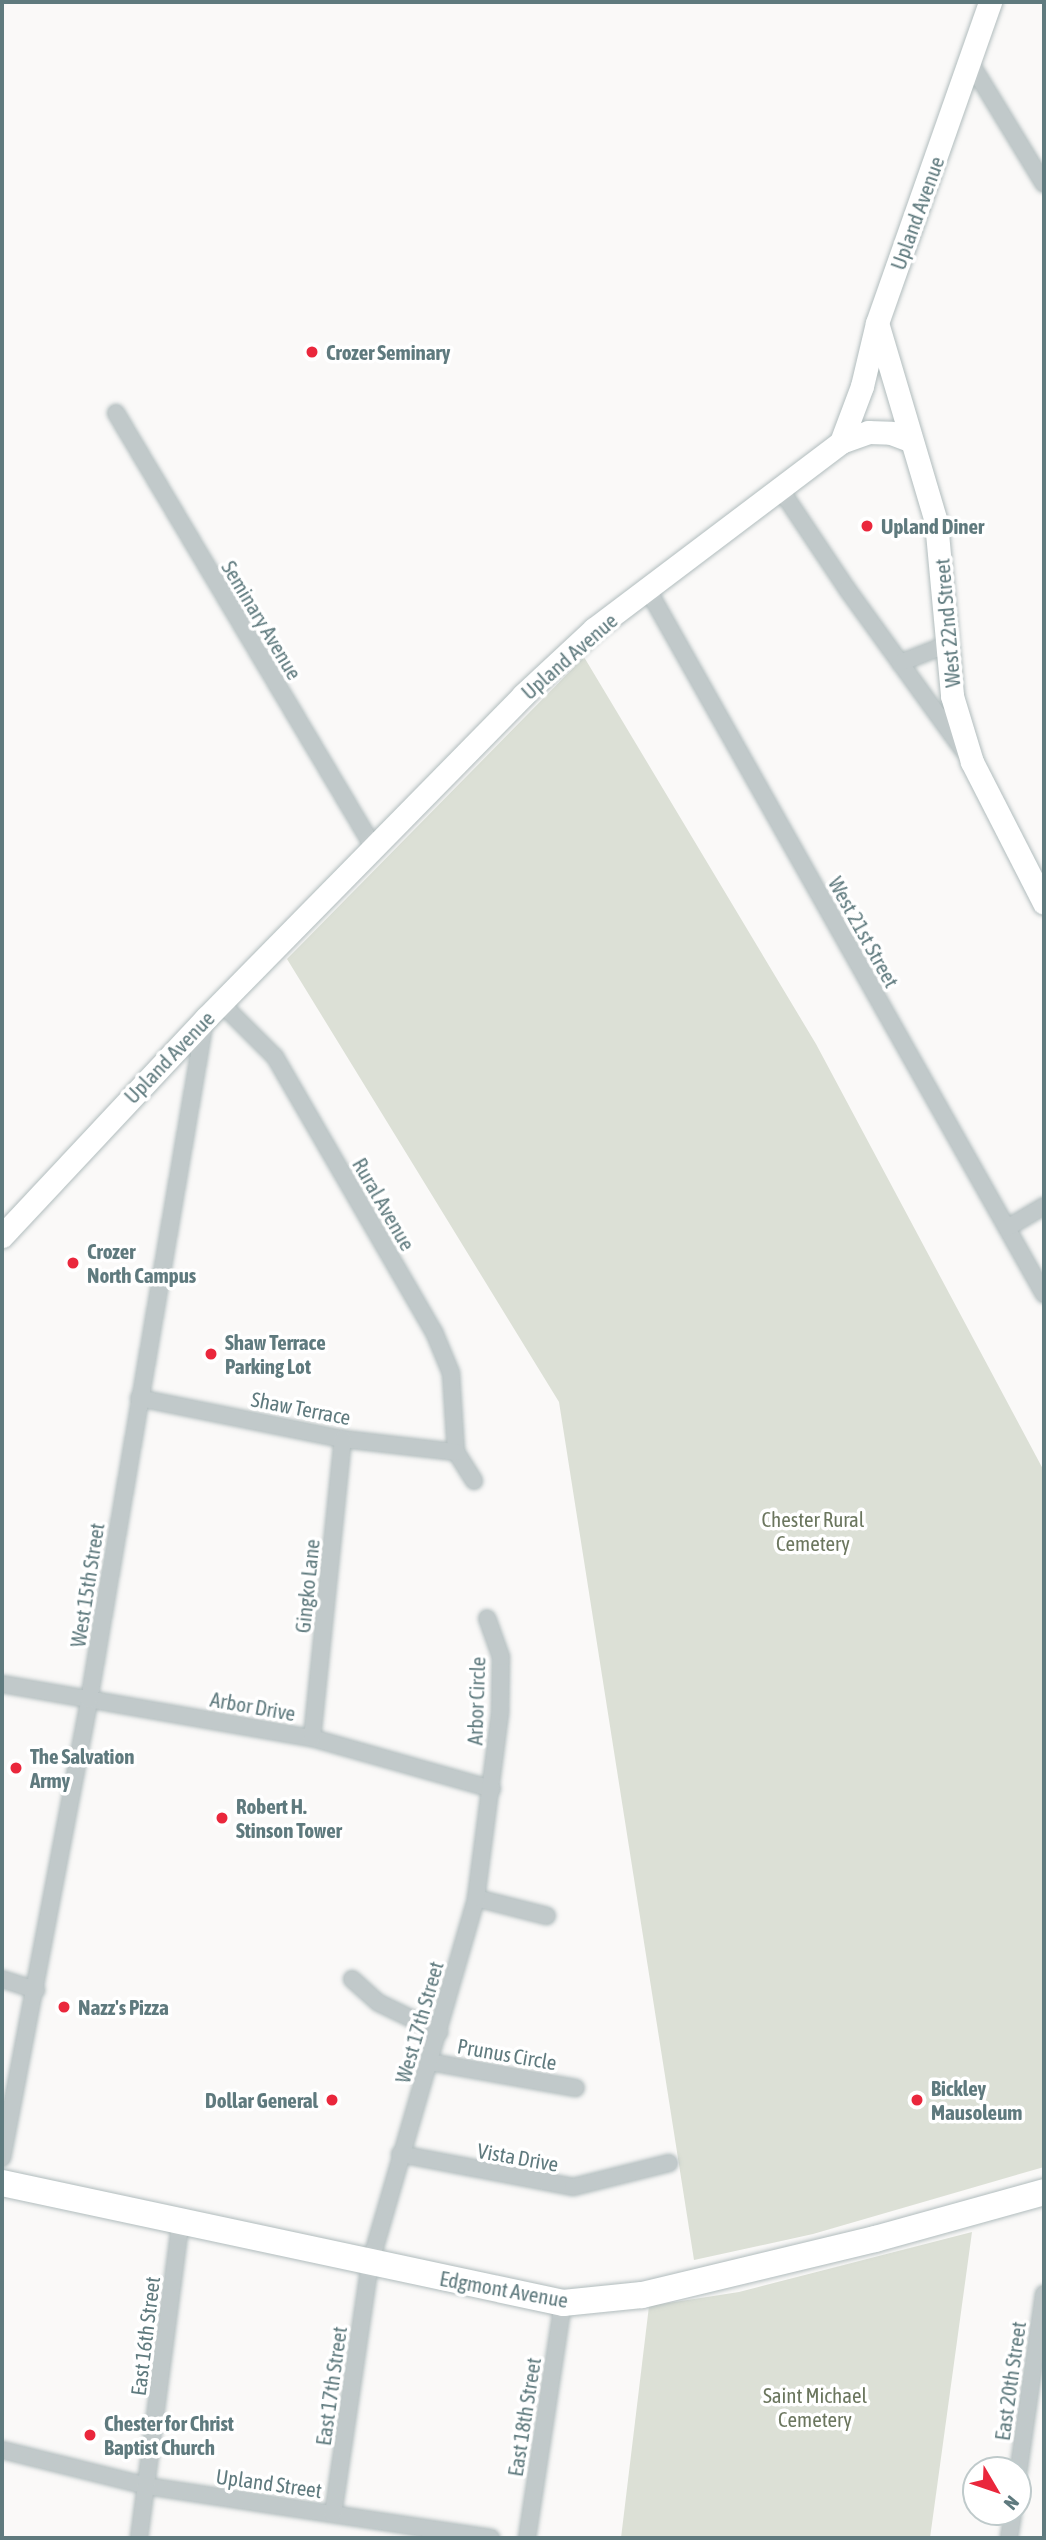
<!DOCTYPE html>
<html>
<head>
<meta charset="utf-8">
<style>
  body { margin:0 }
  #map { position:relative; width:1046px; height:2540px; overflow:hidden; background:#faf9f8; font-family:"Asap Condensed",sans-serif }
  div>[style] { position:absolute }
  .green>* { inset:0; background:#dce0d6 }
  .roads { filter:drop-shadow(0 0 2px #b1bcbd) drop-shadow(0 0 2px #b1bcbd) }
  .street>* { height:16px; margin:-8px; padding:0 8px; transform-origin:8px; border-radius:8px; background:#c1c9ca }
  .secondary>* { height:23px; margin:-11.5px; padding:0 11.5px; transform-origin:11.5px; border-radius:11.5px; background:#fff }
  .primary>* { height:26px; margin:-13px; padding:0 13px; transform-origin:13px; border-radius:13px; background:#fff }
  .dots>* { width:19px; height:19px; translate:-50% -50%; box-sizing:border-box; border:4px solid #fff; border-radius:50% }
  span { translate:-50% -50%; white-space:nowrap; text-align:center; line-height:1.15; -webkit-text-stroke:7px #fff; paint-order:stroke }
  .street-label { font-size:21px; color:#5f7a7e }
  .poi-label { font-size:21px; color:#5f7a7e; font-weight:700 }
  .left { translate:0 -50%; text-align:left }
  .right { translate:-100% -50%; text-align:right }
  .park-label { font-size:21px; color:#6b765e }
  .frame { position:absolute; inset:0; border:4px solid #5f7a7e; pointer-events:none }
  .north { position:absolute; left:962px; top:2456px; width:70px; height:70px; box-sizing:border-box; background:#fff; border:2px solid #bfcacb; border-radius:50%; rotate:129deg; font-size:19px; font-weight:700; line-height:28px; text-align:center; color:#5f7a7e }
  .north::after { content:''; display:block; margin:auto; width:24px; height:32px; background:#ea273c; clip-path:polygon(50% 0,100% 100%,50% 72%,0 100%) }
</style>
</head>
<body>
<div id="map">
  <div class="green">
    <i style="clip-path:polygon(584px 657px,816px 1044px,1044px 1471px,1044px 2167px,813px 2234px,694px 2260px,559px 1402px,287px 959px)"></i>
    <i style="clip-path:polygon(972px 2232px,930px 2538px,621px 2538px,649px 2306px,739px 2292px)"></i>
  </div>
  <div class="roads">
    <div class="street">
      <i style="left:971px;top:64px;width:140px;rotate:58.7deg"></i>
      <i style="left:116px;top:413px;width:506px;rotate:59.33deg"></i>
      <i style="left:781px;top:490px;width:119px;rotate:56.3deg"></i>
      <i style="left:847px;top:589px;width:200px;rotate:54.2deg"></i>
      <i style="left:648px;top:590px;width:808px;rotate:60.64deg"></i>
      <i style="left:900px;top:663px;width:52px;rotate:-21.6deg"></i>
      <i style="left:221px;top:1003px;width:76px;rotate:45deg"></i>
      <i style="left:275px;top:1057px;width:318px;rotate:60deg"></i>
      <i style="left:434px;top:1332px;width:44px;rotate:67.5deg"></i>
      <i style="left:451px;top:1373px;width:79px;rotate:86.4deg"></i>
      <i style="left:456px;top:1452px;width:34px;rotate:58deg"></i>
      <i style="left:1007px;top:1228px;width:43px;rotate:-30.7deg"></i>
      <i style="left:139px;top:1398px;width:208px;rotate:11.4deg"></i>
      <i style="left:343px;top:1439px;width:114px;rotate:6.6deg"></i>
      <i style="left:2px;top:1684px;width:315px;rotate:9.9deg"></i>
      <i style="left:312px;top:1738px;width:187px;rotate:15.8deg"></i>
      <i style="left:312px;top:1738px;width:301px;rotate:-84.1deg"></i>
      <i style="left:476px;top:1898px;width:73px;rotate:14.2deg"></i>
      <i style="left:2px;top:1979px;width:36px;rotate:18deg"></i>
      <i style="left:352px;top:1979px;width:36px;rotate:42deg"></i>
      <i style="left:379px;top:2003px;width:67px;rotate:25.8deg"></i>
      <i style="left:430px;top:2062px;width:148px;rotate:10.1deg"></i>
      <i style="left:400px;top:2154px;width:176px;rotate:10.8deg"></i>
      <i style="left:573px;top:2187px;width:99px;rotate:-14deg"></i>
      <i style="left:2px;top:2158px;width:466px;rotate:-79.2deg"></i>
      <i style="left:89px;top:1700px;width:690px;rotate:-80.32deg"></i>
      <i style="left:2px;top:2450px;width:149px;rotate:13.9deg"></i>
      <i style="left:147px;top:2486px;width:348px;rotate:8.6deg"></i>
      <i style="left:1018px;top:2474px;width:182px;rotate:-81.8deg"></i>
      <i style="left:333px;top:2514px;width:253px;rotate:-81.6deg"></i>
      <i style="left:370px;top:2264px;width:381px;rotate:-73.8deg"></i>
      <i style="left:476px;top:1898px;width:188px;rotate:-82.6deg"></i>
      <i style="left:500px;top:1712px;width:55px;rotate:-89deg"></i>
      <i style="left:501px;top:1657px;width:41px;rotate:-109.7deg"></i>
      <i style="left:139px;top:2538px;width:320px;rotate:-82.5deg"></i>
      <i style="left:527px;top:2538px;width:238px;rotate:-81.3deg"></i>
      <i style="left:1009px;top:2538px;width:26px;rotate:-81deg"></i>
    </div>
    <div class="secondary">
      <i style="left:878px;top:326px;width:204px;rotate:73.5deg"></i>
      <i style="left:936px;top:522px;width:175px;rotate:84.7deg"></i>
      <i style="left:952px;top:696px;width:69px;rotate:73.1deg"></i>
      <i style="left:972px;top:762px;width:158px;rotate:62.9deg"></i>
      <i style="left:841px;top:442px;width:29px;rotate:-20deg"></i>
      <i style="left:868px;top:432px;width:23px;rotate:2deg"></i>
      <i style="left:891px;top:433px;width:22px;rotate:21deg"></i>
      <i style="left:2px;top:1236px;width:299px;rotate:-46.9deg"></i>
      <i style="left:206px;top:1018px;width:453px;rotate:-45.5deg"></i>
      <i style="left:523px;top:695px;width:97px;rotate:-42.9deg"></i>
      <i style="left:594px;top:629px;width:310px;rotate:-37.1deg"></i>
      <i style="left:841px;top:442px;width:60px;rotate:-69.4deg"></i>
      <i style="left:862px;top:386px;width:65px;rotate:-76.6deg"></i>
      <i style="left:877px;top:323px;width:340px;rotate:-70.6deg"></i>
    </div>
    <div class="primary">
      <i style="left:2px;top:2183px;width:574px;rotate:12.07deg"></i>
      <i style="left:563px;top:2303px;width:79px;rotate:-5.8deg"></i>
      <i style="left:642px;top:2295px;width:240px;rotate:-13.5deg"></i>
      <i style="left:875px;top:2239px;width:175px;rotate:-15.5deg"></i>
    </div>
  </div>
  <div class="dots">
    <i style="left:312px;top:352px;background:#ea273c"></i>
    <i style="left:867px;top:526px;background:#ea273c"></i>
    <i style="left:73px;top:1263px;background:#ea273c"></i>
    <i style="left:211px;top:1354px;background:#ea273c"></i>
    <i style="left:16px;top:1768px;background:#ea273c"></i>
    <i style="left:222px;top:1818px;background:#ea273c"></i>
    <i style="left:64px;top:2007px;background:#ea273c"></i>
    <i style="left:332px;top:2100px;background:#ea273c"></i>
    <i style="left:917px;top:2100px;background:#ea273c"></i>
    <i style="left:90px;top:2435px;background:#ea273c"></i>
  </div>
  <div class="street-label">
    <span style="left:917px;top:213px;rotate:-70deg">Upland Avenue</span>
    <span style="left:262px;top:620px;rotate:59deg">Seminary Avenue</span>
    <span style="left:947px;top:623px;rotate:-95deg">West 22nd Street</span>
    <span style="left:569px;top:656px;rotate:-41deg">Upland Avenue</span>
    <span style="left:864px;top:932px;rotate:61deg">West 21st Street</span>
    <span style="left:169px;top:1057px;rotate:-46deg">Upland Avenue</span>
    <span style="left:384px;top:1204px;rotate:60deg">Rural Avenue</span>
    <span style="left:301px;top:1408px;rotate:11deg">Shaw Terrace</span>
    <span style="left:87px;top:1585px;rotate:-81deg">West 15th Street</span>
    <span style="left:307px;top:1586px;rotate:-84deg">Gingko Lane</span>
    <span style="left:476px;top:1701px;rotate:-88deg">Arbor Circle</span>
    <span style="left:253px;top:1706px;rotate:10deg">Arbor Drive</span>
    <span style="left:419px;top:2022px;rotate:-74deg">West 17th Street</span>
    <span style="left:507px;top:2054px;rotate:10deg">Prunus Circle</span>
    <span style="left:518px;top:2157px;rotate:10deg">Vista Drive</span>
    <span style="left:504px;top:2289px;rotate:10deg">Edgmont Avenue</span>
    <span style="left:145px;top:2336px;rotate:-83deg">East 16th Street</span>
    <span style="left:1010px;top:2381px;rotate:-82deg">East 20th Street</span>
    <span style="left:331px;top:2386px;rotate:-82deg">East 17th Street</span>
    <span style="left:524px;top:2417px;rotate:-81deg">East 18th Street</span>
    <span style="left:269px;top:2483px;rotate:8deg">Upland Street</span>
  </div>
  <div class="poi-label">
    <span class="left" style="left:326px;top:352px">Crozer Seminary</span>
    <span class="left" style="left:881px;top:526px">Upland Diner</span>
    <span class="left" style="left:87px;top:1263px">Crozer<br>North Campus</span>
    <span class="left" style="left:225px;top:1354px">Shaw Terrace<br>Parking Lot</span>
    <span class="left" style="left:30px;top:1768px">The Salvation<br>Army</span>
    <span class="left" style="left:236px;top:1818px">Robert H.<br>Stinson Tower</span>
    <span class="left" style="left:78px;top:2007px">Nazz's Pizza</span>
    <span class="left" style="left:931px;top:2100px">Bickley<br>Mausoleum</span>
    <span class="right" style="left:318px;top:2100px">Dollar General</span>
    <span class="left" style="left:104px;top:2435px">Chester for Christ<br>Baptist Church</span>
  </div>
  <div class="park-label">
    <span style="left:813px;top:1531px">Chester Rural<br>Cemetery</span>
    <span style="left:815px;top:2407px">Saint Michael<br>Cemetery</span>
  </div>
  <div class="frame"></div>
  <div class="north">N</div>
</div>
</body>
</html>
